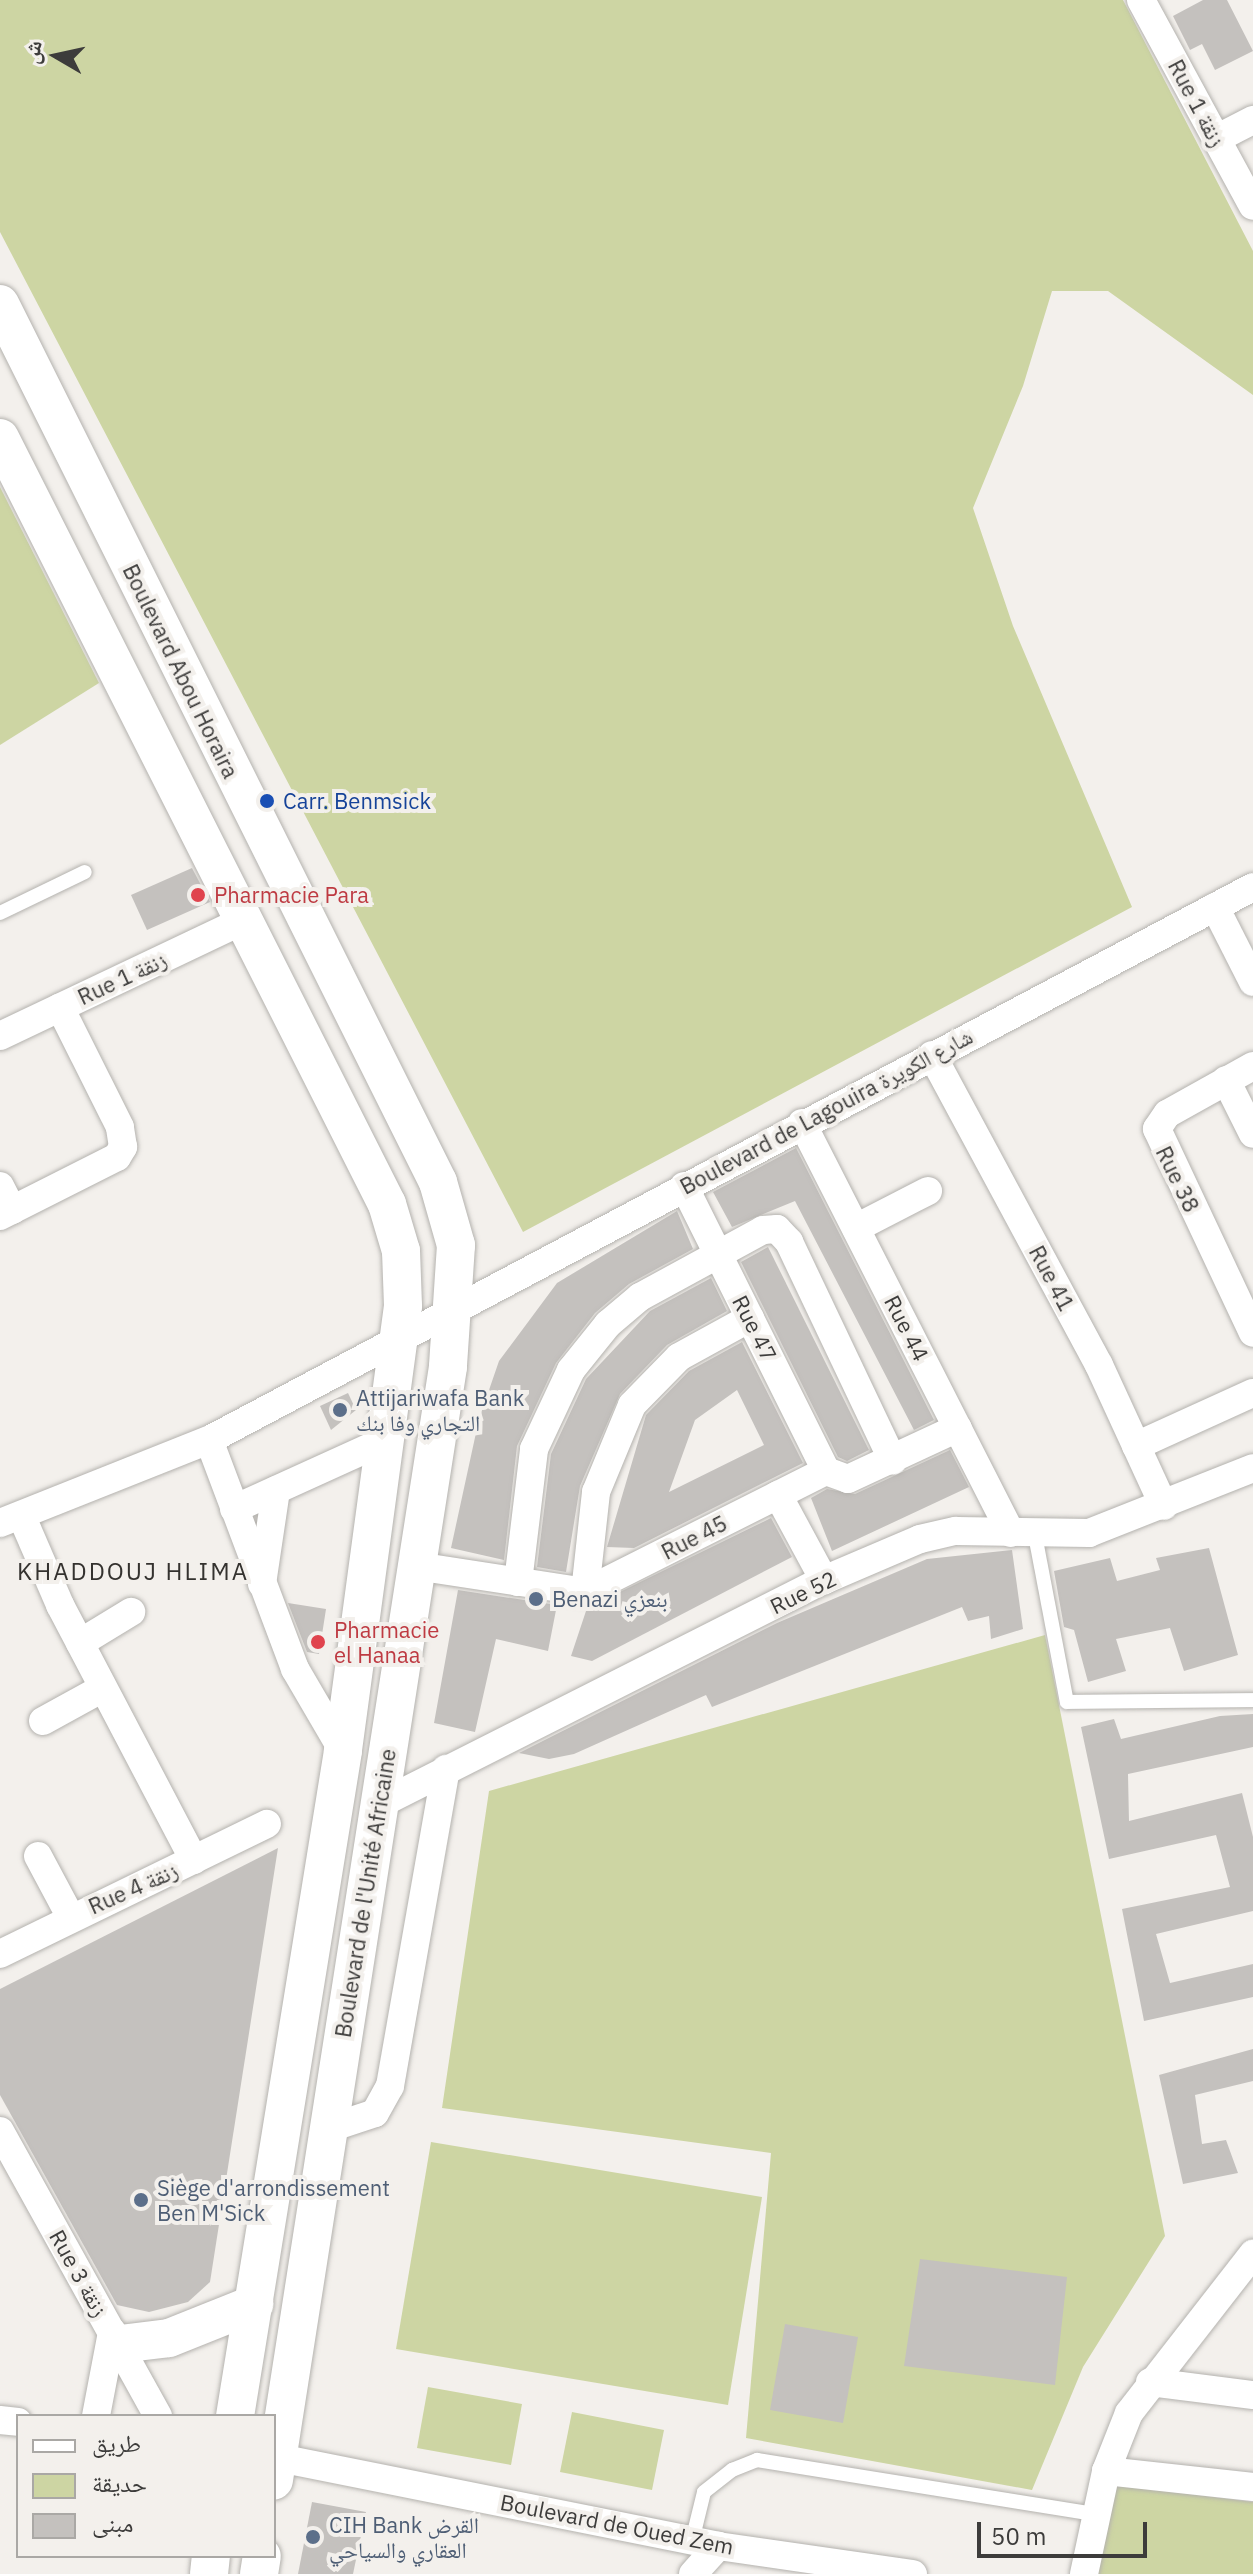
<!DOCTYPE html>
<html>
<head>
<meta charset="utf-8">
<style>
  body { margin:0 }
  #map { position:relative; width:1253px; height:2574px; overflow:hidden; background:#f3f0ec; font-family:"IBM Plex Sans","Noto Naskh Arabic",sans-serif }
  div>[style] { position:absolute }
  .green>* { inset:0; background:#cdd5a3 }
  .building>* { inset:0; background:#c4c1be }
  .roads { filter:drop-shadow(0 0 2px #b4b2ae) drop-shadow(0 0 2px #b4b2ae) }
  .service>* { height:14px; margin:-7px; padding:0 7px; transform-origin:7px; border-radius:7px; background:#fff }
  .minor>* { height:28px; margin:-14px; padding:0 14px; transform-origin:14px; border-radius:14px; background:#fff }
  .secondary>* { height:38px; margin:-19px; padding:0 19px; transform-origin:19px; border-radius:19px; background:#fff }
  .dots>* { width:22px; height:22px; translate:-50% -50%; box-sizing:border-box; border:4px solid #f3f0ec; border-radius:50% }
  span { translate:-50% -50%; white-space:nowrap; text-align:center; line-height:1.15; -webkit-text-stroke:8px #f3f0ec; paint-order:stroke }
  .street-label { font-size:22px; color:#3d3c3b }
  .transit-label { font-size:22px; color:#164399 }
  .left { translate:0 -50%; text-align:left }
  .health-label { font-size:22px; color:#be3a42 }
  .service-label { font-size:22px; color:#4e5e75 }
  .neighbourhood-label { font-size:24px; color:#34322f; letter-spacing:2px }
  .legend { position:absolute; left:16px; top:2414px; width:260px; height:144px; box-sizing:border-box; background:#f3f0ec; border:2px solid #aaa8a5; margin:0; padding:10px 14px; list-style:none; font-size:24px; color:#3d3c3b }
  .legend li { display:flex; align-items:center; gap:16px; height:40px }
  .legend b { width:40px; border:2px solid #aaa8a5 }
  .north { position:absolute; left:16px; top:16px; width:80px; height:80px; -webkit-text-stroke:6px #f3f0ec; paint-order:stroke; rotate:279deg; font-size:22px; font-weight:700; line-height:32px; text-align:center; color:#3d3c3b }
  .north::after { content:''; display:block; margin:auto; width:28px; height:36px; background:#3d3c3b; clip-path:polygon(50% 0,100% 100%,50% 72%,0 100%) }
  .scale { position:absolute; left:977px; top:2522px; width:170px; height:36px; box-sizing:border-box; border:4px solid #3d3c3b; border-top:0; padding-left:10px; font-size:24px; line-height:28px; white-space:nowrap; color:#3d3c3b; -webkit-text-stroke:6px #f3f0ec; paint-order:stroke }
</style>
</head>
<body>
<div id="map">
  <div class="green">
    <i style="clip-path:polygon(0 0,1123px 0,1253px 251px,1253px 395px,1108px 291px,1052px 291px,1023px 386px,973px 508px,1013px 626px,1132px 907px,523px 1232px,0 232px)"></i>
    <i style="clip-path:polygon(0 487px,99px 683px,0 745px)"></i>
    <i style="clip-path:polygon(1045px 1635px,1165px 2236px,1083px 2367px,1032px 2490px,746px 2438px,771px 2153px,442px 2108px,489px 1791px)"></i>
    <i style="clip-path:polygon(431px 2142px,762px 2197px,728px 2405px,396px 2349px)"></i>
    <i style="clip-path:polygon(428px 2387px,522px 2404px,511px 2465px,417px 2448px)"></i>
    <i style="clip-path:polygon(572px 2412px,664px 2430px,652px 2490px,560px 2472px)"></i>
    <i style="clip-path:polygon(1109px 2484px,1253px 2502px,1253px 2574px,1088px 2574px)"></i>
  </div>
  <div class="building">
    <i style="clip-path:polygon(1203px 0,1227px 0,1253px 51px,1215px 70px,1202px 44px,1190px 50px,1173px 16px)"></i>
    <i style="clip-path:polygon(192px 868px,210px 902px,147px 930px,131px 895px)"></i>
    <i style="clip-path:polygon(796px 1148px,934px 1420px,914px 1430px,795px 1201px,732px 1227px,713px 1192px)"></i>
    <i style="clip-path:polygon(677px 1211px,693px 1249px,629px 1284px,595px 1313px,556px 1363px,517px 1446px,504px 1560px,451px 1548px,479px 1419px,499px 1361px,557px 1283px)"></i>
    <i style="clip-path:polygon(768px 1247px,869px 1450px,847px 1461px,838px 1457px,741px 1262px)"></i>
    <i style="clip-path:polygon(711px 1278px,727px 1311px,667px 1345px,620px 1394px,580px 1486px,566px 1572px,537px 1567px,551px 1454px,586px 1379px,650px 1311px)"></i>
    <i style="clip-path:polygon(evenodd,742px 1342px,803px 1463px,634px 1548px,607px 1547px,646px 1415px,689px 1371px,742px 1342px,737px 1390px,764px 1445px,669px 1492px,695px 1420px,737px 1390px)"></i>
    <i style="clip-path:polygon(348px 1393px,356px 1410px,331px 1430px,320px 1406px)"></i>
    <i style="clip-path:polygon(950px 1450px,969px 1487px,832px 1551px,811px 1498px,827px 1489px,855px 1494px)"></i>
    <i style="clip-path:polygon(771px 1518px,792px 1557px,592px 1661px,571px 1656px,587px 1608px)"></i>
    <i style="clip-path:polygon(1209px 1548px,1238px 1655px,1184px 1671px,1170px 1628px,1116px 1639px,1126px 1671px,1088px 1682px,1074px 1630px,1064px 1627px,1054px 1571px,1110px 1558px,1117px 1581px,1160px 1570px,1156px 1558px)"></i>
    <i style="clip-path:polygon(1012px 1550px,1023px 1629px,991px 1639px,989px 1616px,968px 1621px,962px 1607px,712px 1707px,706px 1695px,574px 1754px,549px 1759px,519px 1753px,777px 1623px,927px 1559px)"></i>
    <i style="clip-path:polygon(458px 1590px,557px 1605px,548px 1651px,496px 1639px,475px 1732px,434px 1723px)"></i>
    <i style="clip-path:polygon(288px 1603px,326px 1609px,319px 1654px,307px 1652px)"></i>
    <i style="clip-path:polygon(1253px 1714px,1253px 1747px,1128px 1774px,1129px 1821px,1242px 1793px,1253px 1837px,1253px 1911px,1156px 1934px,1170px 1983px,1253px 1964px,1253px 1997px,1144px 2021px,1122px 1909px,1230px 1887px,1216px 1835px,1109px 1859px,1081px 1727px,1114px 1719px,1121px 1739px,1220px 1716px)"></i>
    <i style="clip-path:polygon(278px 1848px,210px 2282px,188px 2302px,149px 2312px,117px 2305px,0 2095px,0 1989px)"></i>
    <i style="clip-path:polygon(1253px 2049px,1253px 2081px,1195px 2095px,1202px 2144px,1226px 2140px,1238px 2173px,1183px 2184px,1159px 2075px)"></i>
    <i style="clip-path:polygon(920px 2259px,1067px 2277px,1055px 2385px,904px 2366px)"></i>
    <i style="clip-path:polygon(785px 2324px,858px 2337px,843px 2423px,770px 2410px)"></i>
    <i style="clip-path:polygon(312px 2502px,366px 2512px,353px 2574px,298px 2574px)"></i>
  </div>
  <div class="roads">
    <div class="service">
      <i style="left:0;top:913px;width:94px;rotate:-25.8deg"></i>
      <i style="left:1035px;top:1535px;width:170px;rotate:79.2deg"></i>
      <i style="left:1067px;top:1702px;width:186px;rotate:-0.6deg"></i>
      <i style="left:692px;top:2541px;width:50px;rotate:-76.2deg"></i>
      <i style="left:704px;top:2492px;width:36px;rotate:-38deg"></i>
      <i style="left:732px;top:2470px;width:27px;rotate:-22deg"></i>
      <i style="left:757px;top:2460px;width:343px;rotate:9.1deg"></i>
    </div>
    <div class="minor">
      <i style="left:1141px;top:0;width:234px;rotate:61.5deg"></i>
      <i style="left:1216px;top:139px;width:42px;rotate:-27.2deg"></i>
      <i style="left:1215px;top:907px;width:84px;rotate:63.1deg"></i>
      <i style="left:0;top:1036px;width:270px;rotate:-25.4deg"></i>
      <i style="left:932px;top:1055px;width:352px;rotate:61.7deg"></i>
      <i style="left:1099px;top:1365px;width:155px;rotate:65.3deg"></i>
      <i style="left:1253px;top:1066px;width:98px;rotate:150.8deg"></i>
      <i style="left:1167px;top:1114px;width:18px;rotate:124deg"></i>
      <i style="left:1157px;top:1129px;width:225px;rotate:64.8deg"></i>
      <i style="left:1226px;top:1080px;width:60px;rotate:63.4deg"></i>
      <i style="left:802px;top:1123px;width:460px;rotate:63deg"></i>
      <i style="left:0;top:1186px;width:27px;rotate:63deg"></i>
      <i style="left:684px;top:1186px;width:318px;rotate:63.5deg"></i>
      <i style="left:0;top:1216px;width:131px;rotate:-26.8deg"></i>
      <i style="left:117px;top:1157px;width:12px;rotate:-59deg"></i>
      <i style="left:123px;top:1147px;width:20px;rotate:-99deg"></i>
      <i style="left:120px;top:1127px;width:134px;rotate:-116.6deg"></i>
      <i style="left:856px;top:1228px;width:81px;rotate:-27.2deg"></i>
      <i style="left:209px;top:1440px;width:245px;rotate:69.4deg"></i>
      <i style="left:295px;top:1669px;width:95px;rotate:59.7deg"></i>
      <i style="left:1136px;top:1446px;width:128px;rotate:-24.4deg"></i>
      <i style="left:778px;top:1495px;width:97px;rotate:61.6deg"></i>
      <i style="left:234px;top:1509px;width:162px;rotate:-24.4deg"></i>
      <i style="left:22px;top:1517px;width:96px;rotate:66.6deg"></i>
      <i style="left:60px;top:1605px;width:288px;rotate:62.3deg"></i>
      <i style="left:0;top:1523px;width:225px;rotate:-21.7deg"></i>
      <i style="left:209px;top:1440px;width:1181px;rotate:-27.91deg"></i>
      <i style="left:416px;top:1566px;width:171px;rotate:8.7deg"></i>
      <i style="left:585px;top:1592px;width:270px;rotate:-26.7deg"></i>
      <i style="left:826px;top:1471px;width:23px;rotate:20deg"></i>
      <i style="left:848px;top:1479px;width:121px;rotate:-24.9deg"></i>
      <i style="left:518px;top:1582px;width:134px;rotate:-83.1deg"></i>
      <i style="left:534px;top:1449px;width:87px;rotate:-64.9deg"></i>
      <i style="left:571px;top:1370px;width:59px;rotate:-51.2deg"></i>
      <i style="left:608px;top:1324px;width:42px;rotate:-40.2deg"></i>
      <i style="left:640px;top:1297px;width:140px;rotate:-28.6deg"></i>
      <i style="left:763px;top:1230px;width:14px;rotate:-4deg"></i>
      <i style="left:777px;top:1229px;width:18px;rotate:47deg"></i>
      <i style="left:789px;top:1242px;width:242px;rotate:64.6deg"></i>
      <i style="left:262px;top:1584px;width:95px;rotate:-81.5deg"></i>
      <i style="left:585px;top:1592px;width:101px;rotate:-83.7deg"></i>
      <i style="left:596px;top:1492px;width:94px;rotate:-67.5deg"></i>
      <i style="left:632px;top:1405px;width:67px;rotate:-45.6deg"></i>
      <i style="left:679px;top:1357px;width:81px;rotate:-28.8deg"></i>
      <i style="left:80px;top:1643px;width:60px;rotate:-31.3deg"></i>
      <i style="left:43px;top:1721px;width:68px;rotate:-28.8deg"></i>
      <i style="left:378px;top:1805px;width:500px;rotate:-26.8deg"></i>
      <i style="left:824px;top:1580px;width:104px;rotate:-23.1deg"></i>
      <i style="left:920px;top:1539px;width:37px;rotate:-13deg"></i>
      <i style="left:956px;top:1531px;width:133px;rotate:0.9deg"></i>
      <i style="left:1089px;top:1533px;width:176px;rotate:-21.6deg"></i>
      <i style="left:38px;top:1856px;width:68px;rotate:61.9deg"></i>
      <i style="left:0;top:1954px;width:297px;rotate:-26deg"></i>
      <i style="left:330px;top:2128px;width:47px;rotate:-18.4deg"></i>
      <i style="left:375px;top:2113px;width:31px;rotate:-61deg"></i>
      <i style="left:390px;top:2086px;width:322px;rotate:-80deg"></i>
      <i style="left:0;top:2131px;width:326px;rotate:61deg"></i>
      <i style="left:1150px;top:2382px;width:104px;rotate:7.2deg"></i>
      <i style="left:96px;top:2416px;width:86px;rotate:-79.2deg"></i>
      <i style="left:0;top:2420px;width:18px;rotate:6deg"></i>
      <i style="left:274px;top:2457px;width:453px;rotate:11.3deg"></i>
      <i style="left:718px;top:2546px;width:197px;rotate:8.2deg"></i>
      <i style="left:1106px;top:2471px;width:148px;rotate:6.2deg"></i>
      <i style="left:693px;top:2574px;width:38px;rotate:-48deg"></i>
      <i style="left:1084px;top:2574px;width:105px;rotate:-77.9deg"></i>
      <i style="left:1106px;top:2471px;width:62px;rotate:-68.4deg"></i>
      <i style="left:1129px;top:2413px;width:202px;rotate:-52.1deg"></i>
    </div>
    <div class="secondary">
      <i style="left:0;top:304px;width:981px;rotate:63.49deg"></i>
      <i style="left:438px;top:1182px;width:66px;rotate:74.1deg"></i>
      <i style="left:456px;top:1245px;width:122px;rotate:93.8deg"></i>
      <i style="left:448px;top:1367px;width:1127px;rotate:98.89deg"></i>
      <i style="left:0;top:438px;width:858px;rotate:63.2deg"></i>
      <i style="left:387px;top:1204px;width:49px;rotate:73.4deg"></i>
      <i style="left:401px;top:1251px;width:55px;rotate:87.9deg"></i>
      <i style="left:403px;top:1306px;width:449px;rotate:97.7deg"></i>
      <i style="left:343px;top:1751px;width:674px;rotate:99.22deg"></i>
      <i style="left:120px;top:2344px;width:49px;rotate:-7deg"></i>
      <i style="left:169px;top:2338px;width:92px;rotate:-21.8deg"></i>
      <i style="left:209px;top:2574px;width:18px;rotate:-84deg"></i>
      <i style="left:259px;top:2574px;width:18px;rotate:-81deg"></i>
    </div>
  </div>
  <div class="dots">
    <i style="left:267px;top:801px;background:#1a4fb4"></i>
    <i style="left:198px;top:895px;background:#e0444e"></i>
    <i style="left:340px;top:1410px;background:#5c6f8a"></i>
    <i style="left:536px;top:1599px;background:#5c6f8a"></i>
    <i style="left:318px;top:1642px;background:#e0444e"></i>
    <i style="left:141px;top:2200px;background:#5c6f8a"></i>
    <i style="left:313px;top:2537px;background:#5c6f8a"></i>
  </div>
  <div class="street-label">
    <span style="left:1197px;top:103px;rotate:62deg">Rue 1 زنقة</span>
    <span style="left:181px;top:671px;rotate:64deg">Boulevard Abou Horaira</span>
    <span style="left:122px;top:978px;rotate:-25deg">Rue 1 زنقة</span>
    <span style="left:826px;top:1111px;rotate:-28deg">Boulevard de Lagouira شارع الكويرة</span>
    <span style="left:1178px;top:1179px;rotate:64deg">Rue 38</span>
    <span style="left:1052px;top:1278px;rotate:62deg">Rue 41</span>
    <span style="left:755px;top:1328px;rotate:63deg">Rue 47</span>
    <span style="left:907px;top:1328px;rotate:63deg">Rue 44</span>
    <span style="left:694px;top:1537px;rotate:-27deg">Rue 45</span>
    <span style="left:803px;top:1592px;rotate:-26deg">Rue 52</span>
    <span style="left:133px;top:1888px;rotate:-24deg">Rue 4 زنقة</span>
    <span style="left:365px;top:1893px;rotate:-81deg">Boulevard de l'Unité Africaine</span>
    <span style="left:79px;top:2273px;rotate:61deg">Rue 3 زنقة</span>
    <span style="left:617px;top:2524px;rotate:11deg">Boulevard de Oued Zem</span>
  </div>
  <div class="transit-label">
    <span class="left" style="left:283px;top:801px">Carr. Benmsick</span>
  </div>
  <div class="health-label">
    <span class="left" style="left:214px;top:895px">Pharmacie Para</span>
    <span class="left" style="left:334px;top:1642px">Pharmacie<br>el Hanaa</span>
  </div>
  <div class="service-label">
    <span class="left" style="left:356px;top:1410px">Attijariwafa Bank<br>التجاري وفا بنك</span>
    <span class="left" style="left:552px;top:1599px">Benazi بنعزي</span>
    <span class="left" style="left:157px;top:2200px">Siège d'arrondissement<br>Ben M'Sick</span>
    <span class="left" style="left:329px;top:2537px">CIH Bank القرض<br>العقاري والسياحي</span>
  </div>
  <div class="neighbourhood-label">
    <span style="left:133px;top:1572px">KHADDOUJ HLIMA</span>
  </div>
  <ul class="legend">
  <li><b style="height:10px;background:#fff"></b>طريق</li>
  <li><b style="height:22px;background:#cdd5a3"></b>حديقة</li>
  <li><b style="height:22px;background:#c4c1be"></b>مبنى</li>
  </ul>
  <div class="north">ش</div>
  <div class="scale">50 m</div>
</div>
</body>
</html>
